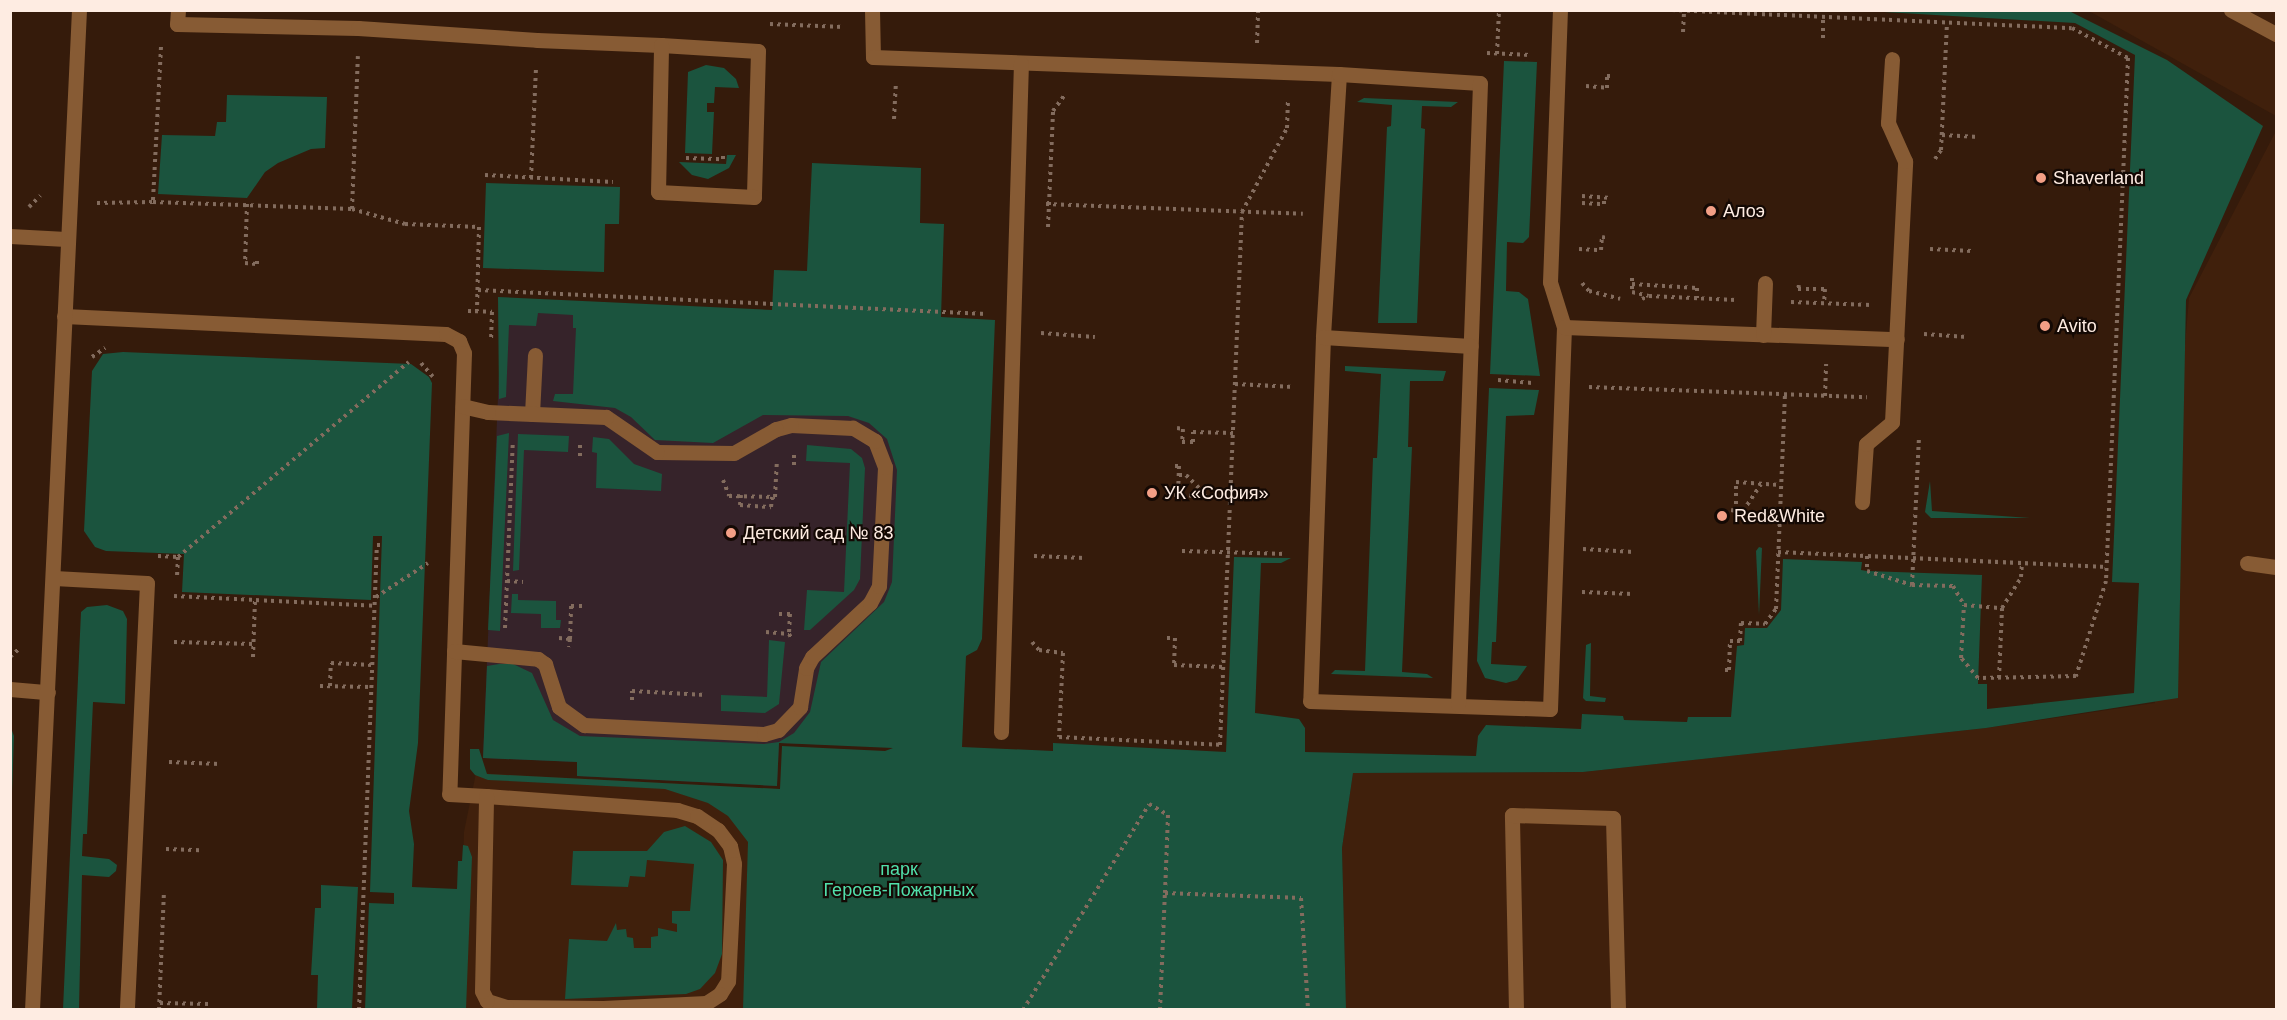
<!DOCTYPE html>
<html>
<head>
<meta charset="utf-8">
<style>
  body { margin:0 }
  #map { position:relative; width:2287px; height:1020px; overflow:hidden; background:#351b0b; font-family:Arial,sans-serif }
  div>[style] { position:absolute }
  .commercial>* { inset:0; background:#36232a }
  .built>* { inset:0; background:#40200c }
  .green>* { inset:0; background:#1b543e }
  .path>* { height:4px; margin-top:-2px; transform-origin:0; background:repeating-linear-gradient(90deg,#836c5e 0 3px,transparent 0 7.5px) }
  .service>* { height:15px; margin:-7.5px; padding:0 7.5px; transform-origin:7.5px; border-radius:7.5px; background:#875b34 }
  .dots>* { width:16px; height:16px; translate:-50% -50%; box-sizing:border-box; border:3px solid #140904; border-radius:50% }
  span { translate:-50% -50%; white-space:nowrap; text-align:center; line-height:1.15; -webkit-text-stroke:4.5px #140904; paint-order:stroke }
  .poi-label { font-size:18px; color:#feece2 }
  .left { translate:0 -50%; text-align:left }
  .park-label { font-size:18px; color:#51e0ab }
  .frame { position:absolute; inset:0; border:12px solid #feece2; pointer-events:none }
</style>
</head>
<body>
<div id="map">
  <div class="commercial">
    <i style="clip-path:polygon(502px 299px,979px 320px,895px 747px,779px 743px,777px 786px,577px 776px,577px 762px,483px 758px)"></i>
  </div>
  <div class="built">
    <i style="clip-path:polygon(2089px 11px,2276px 11px,2276px 116px)"></i>
    <i style="clip-path:polygon(2276px 131px,2276px 1009px,1346px 1010px,1342px 848px,1353px 773px,1583px 772px,1986px 728px,2155px 703px,2189px 298px)"></i>
    <i style="clip-path:polygon(476px 773px,780px 789px,751px 1009px,460px 1010px,464px 832px)"></i>
  </div>
  <div class="green">
    <i style="clip-path:polygon(1987px 10px,2069px 11px,2167px 60px,2263px 126px,2186px 300px,2178px 698px,1986px 728px,1583px 772px,1353px 773px,1342px 848px,1346px 1009px,743px 1009px,748px 842px,728px 816px,708px 803px,665px 789px,488px 780px,475px 775px,470px 769px,470px 749px,479px 749px,487px 774px,780px 789px,782px 746px,885px 751px,893px 748px,779px 743px,777px 786px,577px 776px,577px 762px,483px 758px,487px 666px,499px 664px,513px 664px,532px 673px,553px 720px,580px 736px,764px 744px,779px 742px,794px 733px,810px 712px,821px 662px,884px 602px,892px 582px,897px 470px,887px 439px,869px 423px,848px 416px,763px 415px,713px 443px,655px 440px,631px 417px,615px 408px,553px 401px,555px 394px,573px 394px,576px 328px,573px 328px,573px 315px,538px 313px,536px 326px,509px 325px,506px 397px,499px 399px,498px 297px,772px 310px,774px 270px,807px 271px,812px 163px,921px 168px,920px 223px,944px 224px,941px 317px,995px 320px,982px 639px,977px 650px,966px 656px,962px 747px,1053px 751px,1053px 743px,1226px 752px,1234px 557px,1291px 558px,1281px 563px,1261px 563px,1255px 713px,1299px 719px,1305px 728px,1305px 752px,1476px 756px,1478px 736px,1486px 725px,1581px 729px,1582px 714px,1623px 716px,1624px 720px,1687px 722px,1688px 717px,1731px 717px,1737px 646px,1744px 645px,1745px 628px,1767px 628px,1781px 610px,1783px 559px,1862px 562px,1861px 570px,1867px 571px,1982px 575px,1978px 684px,1987px 684px,1987px 709px,2134px 693px,2139px 583px,2112px 582px,2135px 55px,2075px 23px,1884px 12px)"></i>
    <i style="clip-path:polygon(1504px 61px,1537px 62px,1529px 237px,1523px 243px,1507px 242px,1506px 291px,1519px 292px,1528px 299px,1540px 376px,1490px 374px)"></i>
    <i style="clip-path:polygon(706px 65px,724px 68px,736px 79px,739px 88px,715px 87px,714px 103px,707px 103px,707px 112px,714px 112px,712px 154px,685px 153px,688px 72px)"></i>
    <i style="clip-path:polygon(227px 95px,327px 97px,325px 148px,311px 149px,278px 163px,265px 172px,247px 198px,158px 194px,162px 135px,215px 136px,217px 122px,226px 122px)"></i>
    <i style="clip-path:polygon(1364px 98px,1458px 102px,1451px 107px,1422px 106px,1421px 128px,1425px 129px,1417px 323px,1378px 323px,1387px 127px,1391px 126px,1392px 105px,1357px 102px)"></i>
    <i style="clip-path:polygon(727px 155px,736px 155px,729px 168px,708px 179px,692px 175px,679px 162px,726px 164px)"></i>
    <i style="clip-path:polygon(486px 183px,620px 187px,619px 224px,605px 224px,604px 272px,483px 268px)"></i>
    <i style="clip-path:polygon(123px 352px,411px 364px,429px 377px,432px 383px,418px 743px,409px 811px,414px 844px,412px 887px,457px 889px,458px 861px,462px 861px,463px 845px,468px 846px,472px 857px,466px 1009px,365px 1009px,369px 903px,394px 904px,394px 893px,370px 892px,382px 536px,373px 536px,371px 600px,182px 592px,184px 554px,106px 551px,95px 547px,84px 531px,92px 371px,103px 354px)"></i>
    <i style="clip-path:polygon(1345px 366px,1446px 371px,1443px 381px,1410px 381px,1408px 447px,1412px 447px,1402px 672px,1427px 674px,1433px 678px,1331px 674px,1335px 670px,1365px 671px,1373px 458px,1377px 458px,1381px 374px,1345px 371px)"></i>
    <i style="clip-path:polygon(1489px 388px,1539px 390px,1534px 415px,1506px 416px,1496px 642px,1492px 642px,1491px 664px,1527px 666px,1517px 680px,1506px 683px,1485px 678px,1477px 661px)"></i>
    <i style="clip-path:polygon(509px 433px,500px 631px,488px 630px,497px 436px)"></i>
    <i style="clip-path:polygon(518px 434px,569px 436px,568px 452px,524px 450px,519px 570px,513px 571px)"></i>
    <i style="clip-path:polygon(593px 437px,609px 439px,634px 464px,662px 474px,661px 491px,596px 488px,597px 453px,592px 452px)"></i>
    <i style="clip-path:polygon(807px 445px,851px 449px,862px 458px,865px 468px,860px 579px,854px 590px,810px 630px,804px 630px,807px 590px,844px 592px,850px 463px,806px 461px)"></i>
    <i style="clip-path:polygon(1930px 481px,1932px 511px,2030px 518px,1931px 518px,1925px 512px)"></i>
    <i style="clip-path:polygon(1759px 547px,1762px 548px,1759px 615px,1756px 551px)"></i>
    <i style="clip-path:polygon(512px 594px,518px 594px,518px 600px,556px 601px,556px 620px,561px 620px,560px 628px,541px 628px,541px 614px,511px 613px)"></i>
    <i style="clip-path:polygon(107px 605px,123px 611px,127px 619px,125px 704px,93px 702px,87px 834px,83px 834px,82px 856px,109px 859px,117px 865px,116px 871px,109px 877px,82px 875px,79px 1009px,63px 1009px,81px 612px,87px 607px)"></i>
    <i style="clip-path:polygon(769px 640px,785px 642px,779px 704px,765px 713px,721px 711px,721px 695px,767px 697px)"></i>
    <i style="clip-path:polygon(1591px 643px,1590px 696px,1606px 698px,1605px 702px,1586px 701px,1583px 698px,1586px 645px)"></i>
    <i style="clip-path:polygon(11px 728px,14px 736px,11px 820px)"></i>
    <i style="clip-path:polygon(685px 826px,711px 842px,723px 860px,722px 954px,715px 973px,700px 989px,686px 994px,565px 999px,569px 939px,607px 941px,616px 923px,617px 930px,626px 929px,627px 937px,633px 938px,634px 948px,651px 948px,651px 937px,658px 936px,658px 928px,677px 932px,677px 924px,672px 923px,672px 911px,690px 911px,694px 864px,647px 860px,645px 877px,630px 876px,628px 887px,571px 885px,573px 851px,647px 851px,664px 832px)"></i>
    <i style="clip-path:polygon(321px 885px,358px 887px,352px 1009px,317px 1009px,318px 975px,311px 975px,315px 908px,321px 908px)"></i>
  </div>
  <div class="path">
    <i style="left:1672px;top:10px;width:400px;rotate:2.6deg"></i>
    <i style="left:2072px;top:28px;width:64px;rotate:28.2deg"></i>
    <i style="left:2128px;top:58px;width:523px;rotate:92.41deg"></i>
    <i style="left:2106px;top:581px;width:100px;rotate:107.5deg"></i>
    <i style="left:2076px;top:676px;width:98px;rotate:178.8deg"></i>
    <i style="left:1978px;top:678px;width:26px;rotate:-130deg"></i>
    <i style="left:1961px;top:658px;width:53px;rotate:-86.8deg"></i>
    <i style="left:770px;top:24px;width:74px;rotate:2.3deg"></i>
    <i style="left:1683px;top:32px;width:21px;rotate:-87deg"></i>
    <i style="left:1823px;top:38px;width:21px;rotate:-90deg"></i>
    <i style="left:1257px;top:43px;width:33px;rotate:-88deg"></i>
    <i style="left:161px;top:47px;width:155px;rotate:93deg"></i>
    <i style="left:153px;top:202px;width:199px;rotate:2deg"></i>
    <i style="left:352px;top:209px;width:55px;rotate:15.8deg"></i>
    <i style="left:405px;top:224px;width:74px;rotate:2.3deg"></i>
    <i style="left:479px;top:227px;width:84px;rotate:91.4deg"></i>
    <i style="left:1487px;top:53px;width:44px;rotate:2.6deg"></i>
    <i style="left:1497px;top:54px;width:44px;rotate:-87.4deg"></i>
    <i style="left:1586px;top:86px;width:21px;rotate:5deg"></i>
    <i style="left:1607px;top:88px;width:12px;rotate:-90deg"></i>
    <i style="left:1607px;top:76px;width:6px"></i>
    <i style="left:894px;top:119px;width:34px;rotate:-87deg"></i>
    <i style="left:1942px;top:135px;width:37px;rotate:3deg"></i>
    <i style="left:686px;top:158px;width:37px;rotate:2deg"></i>
    <i style="left:723px;top:159px;width:4px;rotate:-90deg"></i>
    <i style="left:1935px;top:159px;width:11px;rotate:-56deg"></i>
    <i style="left:1941px;top:150px;width:127px;rotate:-87.3deg"></i>
    <i style="left:485px;top:175px;width:128px;rotate:3.1deg"></i>
    <i style="left:531px;top:178px;width:110px;rotate:-87.4deg"></i>
    <i style="left:1582px;top:196px;width:26px;rotate:4deg"></i>
    <i style="left:97px;top:203px;width:56px;rotate:-1deg"></i>
    <i style="left:1582px;top:203px;width:22px;rotate:3deg"></i>
    <i style="left:1604px;top:204px;width:6px;rotate:-90deg"></i>
    <i style="left:247px;top:204px;width:59px;rotate:91.9deg"></i>
    <i style="left:245px;top:263px;width:12px;rotate:5deg"></i>
    <i style="left:257px;top:264px;width:4px;rotate:-90deg"></i>
    <i style="left:1046px;top:204px;width:257px;rotate:2.2deg"></i>
    <i style="left:29px;top:207px;width:16px;rotate:-45deg"></i>
    <i style="left:352px;top:209px;width:153px;rotate:-87.8deg"></i>
    <i style="left:1048px;top:227px;width:116px;rotate:-87.5deg"></i>
    <i style="left:1053px;top:111px;width:22px;rotate:-54deg"></i>
    <i style="left:1579px;top:249px;width:22px;rotate:3deg"></i>
    <i style="left:1601px;top:250px;width:13px;rotate:-86deg"></i>
    <i style="left:1602px;top:237px;width:4px;rotate:14deg"></i>
    <i style="left:1930px;top:249px;width:42px;rotate:2.7deg"></i>
    <i style="left:1632px;top:278px;width:14px;rotate:90deg"></i>
    <i style="left:1632px;top:292px;width:17px;rotate:13deg"></i>
    <i style="left:1582px;top:283px;width:11px;rotate:49deg"></i>
    <i style="left:1589px;top:291px;width:32px;rotate:14deg"></i>
    <i style="left:1632px;top:284px;width:65px;rotate:3.5deg"></i>
    <i style="left:1697px;top:288px;width:10px;rotate:90deg"></i>
    <i style="left:1799px;top:285px;width:4px;rotate:104deg"></i>
    <i style="left:1798px;top:289px;width:27px"></i>
    <i style="left:1825px;top:289px;width:15px;rotate:94deg"></i>
    <i style="left:478px;top:290px;width:509px;rotate:2.7deg"></i>
    <i style="left:1642px;top:299px;width:8px;rotate:-23deg"></i>
    <i style="left:1649px;top:296px;width:87px;rotate:2.6deg"></i>
    <i style="left:1791px;top:302px;width:80px;rotate:2.1deg"></i>
    <i style="left:468px;top:311px;width:24px;rotate:2deg"></i>
    <i style="left:492px;top:312px;width:28px;rotate:92deg"></i>
    <i style="left:1041px;top:333px;width:54px;rotate:4.2deg"></i>
    <i style="left:1924px;top:334px;width:43px;rotate:4deg"></i>
    <i style="left:92px;top:357px;width:16px;rotate:-35deg"></i>
    <i style="left:421px;top:363px;width:18px;rotate:49deg"></i>
    <i style="left:1498px;top:380px;width:37px;rotate:5deg"></i>
    <i style="left:1235px;top:384px;width:59px;rotate:2.9deg"></i>
    <i style="left:1589px;top:387px;width:278px;rotate:2.1deg"></i>
    <i style="left:1825px;top:396px;width:32px;rotate:-88deg"></i>
    <i style="left:1177px;top:428px;width:6px;rotate:9deg"></i>
    <i style="left:1183px;top:429px;width:13px;rotate:94deg"></i>
    <i style="left:1182px;top:442px;width:11px"></i>
    <i style="left:1193px;top:442px;width:10px;rotate:-90deg"></i>
    <i style="left:1193px;top:432px;width:40px;rotate:1.4deg"></i>
    <i style="left:580px;top:456px;width:11px;rotate:-90deg"></i>
    <i style="left:794px;top:465px;width:11px;rotate:-90deg"></i>
    <i style="left:1175px;top:466px;width:4px"></i>
    <i style="left:1179px;top:466px;width:30px;rotate:92deg"></i>
    <i style="left:1179px;top:475px;width:7px"></i>
    <i style="left:1186px;top:475px;width:30px;rotate:45deg"></i>
    <i style="left:723px;top:480px;width:17px;rotate:69deg"></i>
    <i style="left:729px;top:496px;width:46px;rotate:1.2deg"></i>
    <i style="left:775px;top:497px;width:35px;rotate:-87deg"></i>
    <i style="left:741px;top:495px;width:10px;rotate:96deg"></i>
    <i style="left:740px;top:505px;width:31px;rotate:4deg"></i>
    <i style="left:771px;top:507px;width:10px;rotate:-84deg"></i>
    <i style="left:1174px;top:495px;width:56px;rotate:2deg"></i>
    <i style="left:1731px;top:510px;width:5px;rotate:11deg"></i>
    <i style="left:1736px;top:511px;width:29px;rotate:-90deg"></i>
    <i style="left:1736px;top:482px;width:45px;rotate:3.8deg"></i>
    <i style="left:1736px;top:511px;width:7px"></i>
    <i style="left:1743px;top:511px;width:32px;rotate:-56deg"></i>
    <i style="left:1583px;top:549px;width:51px;rotate:3.4deg"></i>
    <i style="left:1182px;top:551px;width:105px;rotate:1.6deg"></i>
    <i style="left:1778px;top:552px;width:329px;rotate:2.6deg"></i>
    <i style="left:158px;top:556px;width:20px;rotate:3deg"></i>
    <i style="left:178px;top:557px;width:20px;rotate:93deg"></i>
    <i style="left:1034px;top:556px;width:51px;rotate:2.2deg"></i>
    <i style="left:1867px;top:556px;width:15px;rotate:90deg"></i>
    <i style="left:1867px;top:571px;width:47px;rotate:17.3deg"></i>
    <i style="left:1912px;top:585px;width:41px;rotate:1.4deg"></i>
    <i style="left:1953px;top:586px;width:22px;rotate:60deg"></i>
    <i style="left:1964px;top:605px;width:38px;rotate:5deg"></i>
    <i style="left:2002px;top:608px;width:36px;rotate:-58deg"></i>
    <i style="left:2021px;top:577px;width:14px;rotate:-86deg"></i>
    <i style="left:178px;top:557px;width:302px;rotate:-40.2deg"></i>
    <i style="left:507px;top:581px;width:16px;rotate:4deg"></i>
    <i style="left:1912px;top:585px;width:149px;rotate:-87.3deg"></i>
    <i style="left:1582px;top:592px;width:51px;rotate:2.2deg"></i>
    <i style="left:174px;top:596px;width:201px;rotate:2.8deg"></i>
    <i style="left:376px;top:597px;width:62px;rotate:-33.2deg"></i>
    <i style="left:779px;top:614px;width:11px"></i>
    <i style="left:790px;top:614px;width:20px;rotate:93deg"></i>
    <i style="left:505px;top:628px;width:187px;rotate:-87.6deg"></i>
    <i style="left:766px;top:632px;width:23px;rotate:5deg"></i>
    <i style="left:789px;top:634px;width:6px;rotate:59deg"></i>
    <i style="left:559px;top:638px;width:11px;rotate:5deg"></i>
    <i style="left:570px;top:639px;width:8px;rotate:97deg"></i>
    <i style="left:1167px;top:638px;width:8px"></i>
    <i style="left:1175px;top:638px;width:27px;rotate:92deg"></i>
    <i style="left:1174px;top:665px;width:49px;rotate:2.3deg"></i>
    <i style="left:570px;top:639px;width:33px;rotate:-88deg"></i>
    <i style="left:571px;top:606px;width:11px"></i>
    <i style="left:174px;top:642px;width:79px;rotate:1.5deg"></i>
    <i style="left:1032px;top:642px;width:11px;rotate:49deg"></i>
    <i style="left:1039px;top:650px;width:24px;rotate:7deg"></i>
    <i style="left:1063px;top:653px;width:84px;rotate:92.7deg"></i>
    <i style="left:1059px;top:737px;width:161px;rotate:2.8deg"></i>
    <i style="left:1220px;top:745px;width:533px;rotate:-87.64deg"></i>
    <i style="left:1242px;top:212px;width:95px;rotate:-61.8deg"></i>
    <i style="left:1287px;top:128px;width:28px;rotate:-88deg"></i>
    <i style="left:10px;top:657px;width:12px;rotate:-42deg"></i>
    <i style="left:253px;top:657px;width:57px;rotate:-88deg"></i>
    <i style="left:1725px;top:670px;width:4px"></i>
    <i style="left:1729px;top:670px;width:29px;rotate:-88deg"></i>
    <i style="left:1730px;top:641px;width:10px"></i>
    <i style="left:1740px;top:641px;width:18px;rotate:-87deg"></i>
    <i style="left:1741px;top:623px;width:24px;rotate:2deg"></i>
    <i style="left:1765px;top:624px;width:19px;rotate:-54deg"></i>
    <i style="left:1776px;top:609px;width:215px;rotate:-87.6deg"></i>
    <i style="left:1999px;top:678px;width:70px;rotate:-87.5deg"></i>
    <i style="left:320px;top:686px;width:51px;rotate:1.1deg"></i>
    <i style="left:330px;top:686px;width:23px;rotate:-88deg"></i>
    <i style="left:331px;top:663px;width:41px;rotate:2.8deg"></i>
    <i style="left:632px;top:700px;width:9px;rotate:-90deg"></i>
    <i style="left:632px;top:691px;width:74px;rotate:3.1deg"></i>
    <i style="left:169px;top:762px;width:51px;rotate:2.2deg"></i>
    <i style="left:166px;top:849px;width:34px;rotate:2deg"></i>
    <i style="left:160px;top:1003px;width:49px;rotate:1.2deg"></i>
    <i style="left:159px;top:1010px;width:120px;rotate:-87.6deg"></i>
    <i style="left:359px;top:1010px;width:465px;rotate:-87.8deg"></i>
    <i style="left:377px;top:545px;width:5px"></i>
    <i style="left:1023px;top:1010px;width:241px;rotate:-58.5deg"></i>
    <i style="left:1149px;top:804px;width:22px;rotate:30deg"></i>
    <i style="left:1168px;top:815px;width:78px;rotate:92.2deg"></i>
    <i style="left:1165px;top:893px;width:136px;rotate:2.1deg"></i>
    <i style="left:1301px;top:898px;width:112px;rotate:86.4deg"></i>
    <i style="left:1160px;top:1010px;width:117px;rotate:-87.6deg"></i>
  </div>
  <div class="service">
    <i style="left:178px;top:10px;width:14px;rotate:94deg"></i>
    <i style="left:177px;top:24px;width:181px;rotate:1.3deg"></i>
    <i style="left:358px;top:28px;width:179px;rotate:3.8deg"></i>
    <i style="left:537px;top:40px;width:124px;rotate:2.3deg"></i>
    <i style="left:661px;top:45px;width:97px;rotate:3.5deg"></i>
    <i style="left:758px;top:51px;width:146px;rotate:91.6deg"></i>
    <i style="left:754px;top:197px;width:96px;rotate:-177deg"></i>
    <i style="left:658px;top:192px;width:147px;rotate:-88.8deg"></i>
    <i style="left:872px;top:10px;width:47px;rotate:88.8deg"></i>
    <i style="left:873px;top:57px;width:466px;rotate:2.1deg"></i>
    <i style="left:1339px;top:74px;width:263px;rotate:93.5deg"></i>
    <i style="left:1323px;top:337px;width:364px;rotate:92deg"></i>
    <i style="left:1310px;top:701px;width:240px;rotate:1.9deg"></i>
    <i style="left:1550px;top:709px;width:382px;rotate:-87.9deg"></i>
    <i style="left:1564px;top:327px;width:47px;rotate:-107.3deg"></i>
    <i style="left:1550px;top:282px;width:272px;rotate:-87.9deg"></i>
    <i style="left:2231px;top:10px;width:51px;rotate:28.1deg"></i>
    <i style="left:1339px;top:74px;width:141px;rotate:3.7deg"></i>
    <i style="left:1480px;top:83px;width:622px;rotate:92.03deg"></i>
    <i style="left:10px;top:236px;width:56px;rotate:3.1deg"></i>
    <i style="left:64px;top:316px;width:382px;rotate:2.7deg"></i>
    <i style="left:446px;top:334px;width:15px;rotate:28deg"></i>
    <i style="left:459px;top:341px;width:13px;rotate:67deg"></i>
    <i style="left:464px;top:353px;width:441px;rotate:91.9deg"></i>
    <i style="left:449px;top:794px;width:37px;rotate:3deg"></i>
    <i style="left:486px;top:796px;width:192px;rotate:4.2deg"></i>
    <i style="left:677px;top:810px;width:21px;rotate:17deg"></i>
    <i style="left:697px;top:816px;width:25px;rotate:34deg"></i>
    <i style="left:718px;top:830px;width:20px;rotate:53deg"></i>
    <i style="left:730px;top:846px;width:18px;rotate:77deg"></i>
    <i style="left:734px;top:864px;width:117px;rotate:92.9deg"></i>
    <i style="left:728px;top:981px;width:15px;rotate:122deg"></i>
    <i style="left:720px;top:994px;width:17px;rotate:147deg"></i>
    <i style="left:706px;top:1003px;width:103px;rotate:177.2deg"></i>
    <i style="left:603px;top:1008px;width:97px;rotate:-179.4deg"></i>
    <i style="left:506px;top:1007px;width:20px;rotate:-162deg"></i>
    <i style="left:487px;top:1001px;width:11px;rotate:-117deg"></i>
    <i style="left:482px;top:991px;width:195px;rotate:-88.8deg"></i>
    <i style="left:1564px;top:327px;width:333px;rotate:2.1deg"></i>
    <i style="left:1763px;top:335px;width:52px;rotate:-87.8deg"></i>
    <i style="left:1323px;top:337px;width:148px;rotate:3.5deg"></i>
    <i style="left:532px;top:414px;width:59px;rotate:-87.1deg"></i>
    <i style="left:1862px;top:502px;width:58px;rotate:-86.1deg"></i>
    <i style="left:1866px;top:444px;width:34px;rotate:-40deg"></i>
    <i style="left:1892px;top:422px;width:261px;rotate:-87.1deg"></i>
    <i style="left:1905px;top:161px;width:42px;rotate:-114.1deg"></i>
    <i style="left:1888px;top:123px;width:64px;rotate:-86.4deg"></i>
    <i style="left:2247px;top:563px;width:29px;rotate:8deg"></i>
    <i style="left:54px;top:578px;width:93px;rotate:3.1deg"></i>
    <i style="left:147px;top:583px;width:427px;rotate:92.7deg"></i>
    <i style="left:454px;top:651px;width:84px;rotate:5.4deg"></i>
    <i style="left:538px;top:659px;width:9px;rotate:36deg"></i>
    <i style="left:545px;top:664px;width:45px;rotate:72deg"></i>
    <i style="left:559px;top:707px;width:31px;rotate:36deg"></i>
    <i style="left:584px;top:725px;width:180px;rotate:2.9deg"></i>
    <i style="left:764px;top:734px;width:15px;rotate:-16deg"></i>
    <i style="left:778px;top:730px;width:32px;rotate:-46deg"></i>
    <i style="left:800px;top:707px;width:39px;rotate:-81deg"></i>
    <i style="left:806px;top:668px;width:13px;rotate:-61deg"></i>
    <i style="left:812px;top:657px;width:79px;rotate:-43deg"></i>
    <i style="left:870px;top:603px;width:19px;rotate:-62deg"></i>
    <i style="left:879px;top:586px;width:119px;rotate:-87.1deg"></i>
    <i style="left:885px;top:467px;width:28px;rotate:-111deg"></i>
    <i style="left:875px;top:441px;width:26px;rotate:-149deg"></i>
    <i style="left:853px;top:428px;width:62px;rotate:-177.2deg"></i>
    <i style="left:791px;top:425px;width:16px;rotate:165deg"></i>
    <i style="left:776px;top:429px;width:48px;rotate:150.3deg"></i>
    <i style="left:734px;top:453px;width:77px;rotate:-179.3deg"></i>
    <i style="left:657px;top:452px;width:62px;rotate:-145.5deg"></i>
    <i style="left:606px;top:417px;width:118px;rotate:-177.6deg"></i>
    <i style="left:488px;top:412px;width:26px;rotate:-167deg"></i>
    <i style="left:10px;top:689px;width:38px;rotate:5deg"></i>
    <i style="left:1001px;top:732px;width:669px;rotate:-88.29deg"></i>
    <i style="left:32px;top:1010px;width:1001px;rotate:-87.31deg"></i>
    <i style="left:1516px;top:1010px;width:195px;rotate:-91.2deg"></i>
    <i style="left:1512px;top:815px;width:101px;rotate:1.7deg"></i>
    <i style="left:1613px;top:818px;width:192px;rotate:88.5deg"></i>
  </div>
  <div class="dots">
    <i style="left:2041px;top:178px;background:#f39f86"></i>
    <i style="left:1711px;top:211px;background:#f39f86"></i>
    <i style="left:2045px;top:326px;background:#f39f86"></i>
    <i style="left:1152px;top:493px;background:#f39f86"></i>
    <i style="left:1722px;top:516px;background:#f39f86"></i>
    <i style="left:731px;top:533px;background:#f39f86"></i>
  </div>
  <div class="poi-label">
    <span class="left" style="left:2053px;top:178px">Shaverland</span>
    <span class="left" style="left:1723px;top:211px">Алоэ</span>
    <span class="left" style="left:2057px;top:326px">Avito</span>
    <span class="left" style="left:1164px;top:493px">УК «София»</span>
    <span class="left" style="left:1734px;top:516px">Red&amp;White</span>
    <span class="left" style="left:743px;top:533px">Детский сад № 83</span>
  </div>
  <div class="park-label">
    <span style="left:899px;top:880px">парк<br>Героев-Пожарных</span>
  </div>
  <div class="frame"></div>
</div>
</body>
</html>
